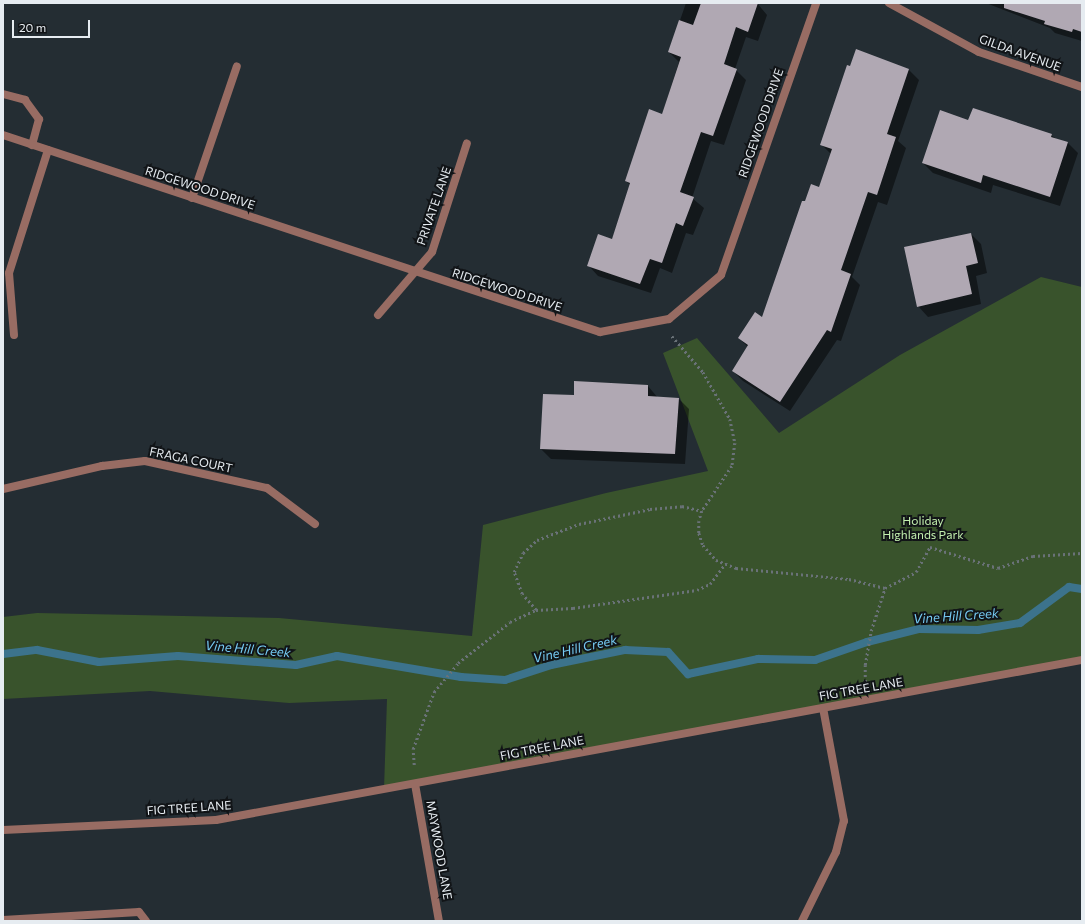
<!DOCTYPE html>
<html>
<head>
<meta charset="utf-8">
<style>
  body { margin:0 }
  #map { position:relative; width:1085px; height:924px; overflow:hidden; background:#242d33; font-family:Commissioner,sans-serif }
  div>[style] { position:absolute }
  .green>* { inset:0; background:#39532c }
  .shadow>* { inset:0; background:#0007 }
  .stream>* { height:8px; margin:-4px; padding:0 4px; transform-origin:4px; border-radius:4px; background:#3c738c }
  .building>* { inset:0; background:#b0a8b3 }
  .path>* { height:2.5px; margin-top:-1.25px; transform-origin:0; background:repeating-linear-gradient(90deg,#6a7278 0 2px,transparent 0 5px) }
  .service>* { height:8px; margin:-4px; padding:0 4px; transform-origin:4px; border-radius:4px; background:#986c63 }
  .minor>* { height:8px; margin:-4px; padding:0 4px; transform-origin:4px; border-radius:4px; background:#986c63 }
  span { translate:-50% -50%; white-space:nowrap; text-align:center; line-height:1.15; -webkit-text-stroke:4px #111417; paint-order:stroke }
  .street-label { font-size:12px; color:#e6ecf1 }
  .park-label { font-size:12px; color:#c3f0ae }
  .water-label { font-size:13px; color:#76cbf3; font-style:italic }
  .frame { position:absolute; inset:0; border:4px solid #e6ecf1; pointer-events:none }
  .scale { position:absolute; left:12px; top:20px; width:78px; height:18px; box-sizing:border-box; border:2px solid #e6ecf1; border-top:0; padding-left:5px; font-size:12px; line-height:14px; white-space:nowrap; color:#e6ecf1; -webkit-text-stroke:3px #111417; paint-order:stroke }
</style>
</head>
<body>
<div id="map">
  <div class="green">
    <i style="clip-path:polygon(1041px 277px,1082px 287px,1082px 660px,384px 789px,387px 699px,289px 703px,150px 691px,3px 699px,3px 617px,37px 613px,279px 618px,472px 636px,483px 525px,606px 493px,708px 471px,663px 353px,697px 338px,779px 433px,900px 355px)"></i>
  </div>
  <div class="shadow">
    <i style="clip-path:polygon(686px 3px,757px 3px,767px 15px,758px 41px,746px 37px,735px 69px,746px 80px,724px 145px,711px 141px,692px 198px,704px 208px,693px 235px,686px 233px,672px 273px,660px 268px,651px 293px,598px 276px,588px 265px,612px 240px,630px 185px,626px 181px,662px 115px,679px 62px,669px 52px)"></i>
    <i style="clip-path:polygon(986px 3px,1082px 3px,1082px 41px,1055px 33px,1050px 28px)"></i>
    <i style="clip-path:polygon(909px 70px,919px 80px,898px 141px,906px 148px,887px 205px,878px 202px,852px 277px,860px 285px,841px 341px,837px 340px,790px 411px,743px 381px,733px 371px,748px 347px,739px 338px,763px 319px,806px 202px,820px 188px,831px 154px,821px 144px)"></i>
    <i style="clip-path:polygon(969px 121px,1051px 135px,1056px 139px,1068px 143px,1078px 153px,1060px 206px,993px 185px,991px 193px,933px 173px,923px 163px)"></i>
    <i style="clip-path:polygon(971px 234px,981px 244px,987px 273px,976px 276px,981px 304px,928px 317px,918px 306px)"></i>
    <i style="clip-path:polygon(648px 386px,658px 398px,679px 399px,689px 409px,685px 464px,551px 459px,541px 449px,544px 395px,575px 396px)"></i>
  </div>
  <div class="stream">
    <i style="left:3px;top:654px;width:34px;rotate:-7deg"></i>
    <i style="left:37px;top:650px;width:63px;rotate:11deg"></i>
    <i style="left:99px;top:662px;width:79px;rotate:-4.3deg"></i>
    <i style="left:178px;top:656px;width:118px;rotate:4.4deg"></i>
    <i style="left:296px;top:665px;width:42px;rotate:-12.4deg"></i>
    <i style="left:337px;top:656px;width:126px;rotate:9.6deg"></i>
    <i style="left:461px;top:677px;width:44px;rotate:3.9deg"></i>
    <i style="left:505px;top:680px;width:48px;rotate:-18.1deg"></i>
    <i style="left:551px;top:665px;width:76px;rotate:-11.5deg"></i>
    <i style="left:625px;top:650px;width:43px;rotate:2.7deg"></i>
    <i style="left:668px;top:652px;width:30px;rotate:48deg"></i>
    <i style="left:688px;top:674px;width:72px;rotate:-12.1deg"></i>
    <i style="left:758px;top:659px;width:57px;rotate:1deg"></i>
    <i style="left:815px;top:660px;width:55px;rotate:-19.1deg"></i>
    <i style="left:867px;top:642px;width:54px;rotate:-14deg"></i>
    <i style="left:919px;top:629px;width:59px;rotate:1deg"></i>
    <i style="left:978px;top:630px;width:43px;rotate:-9.5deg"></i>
    <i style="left:1020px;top:623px;width:61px;rotate:-36.3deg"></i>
    <i style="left:1069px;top:587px;width:13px;rotate:9deg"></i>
  </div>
  <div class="building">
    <i style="clip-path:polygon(701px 3px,758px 3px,748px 32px,736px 27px,724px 64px,737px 69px,713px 136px,701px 132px,680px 192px,694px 197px,683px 226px,676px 223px,662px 263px,650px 259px,640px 284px,587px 266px,598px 234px,612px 239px,630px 183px,625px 181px,649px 109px,662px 114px,681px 57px,668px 52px,679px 20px,693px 25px)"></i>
    <i style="clip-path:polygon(1004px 3px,1082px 3px,1082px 32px,1073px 29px,1072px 32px,1044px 24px,1045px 21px,1004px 8px)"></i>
    <i style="clip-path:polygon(856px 49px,909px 69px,887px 134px,896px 137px,877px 195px,868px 192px,841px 270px,851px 274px,831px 332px,827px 330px,780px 402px,732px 371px,748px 345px,738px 338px,755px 312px,762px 317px,802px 201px,805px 201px,811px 184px,819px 187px,832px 149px,820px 145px,847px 65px,850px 66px)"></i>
    <i style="clip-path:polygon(973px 108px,1052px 134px,1051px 137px,1068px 142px,1050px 197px,983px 175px,981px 183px,922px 163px,940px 110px,968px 120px)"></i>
    <i style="clip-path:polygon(971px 233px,978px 263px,966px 266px,972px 294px,917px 307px,904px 247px)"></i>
    <i style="clip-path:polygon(574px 381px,648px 385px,648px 396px,679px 398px,675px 454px,540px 449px,543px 394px,574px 395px)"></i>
  </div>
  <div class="path">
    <i style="left:672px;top:336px;width:48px;rotate:49.3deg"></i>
    <i style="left:703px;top:372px;width:54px;rotate:60.1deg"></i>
    <i style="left:730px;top:419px;width:25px;rotate:78deg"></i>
    <i style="left:735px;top:443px;width:23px;rotate:97deg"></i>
    <i style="left:732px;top:466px;width:54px;rotate:123.7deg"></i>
    <i style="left:702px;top:511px;width:10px;rotate:107deg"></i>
    <i style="left:699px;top:521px;width:12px;rotate:90deg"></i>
    <i style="left:699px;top:533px;width:13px;rotate:72deg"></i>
    <i style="left:703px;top:545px;width:20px;rotate:49deg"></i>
    <i style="left:716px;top:560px;width:22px;rotate:22deg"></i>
    <i style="left:736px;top:568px;width:114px;rotate:5.6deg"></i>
    <i style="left:849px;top:579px;width:37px;rotate:14deg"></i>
    <i style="left:885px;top:588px;width:35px;rotate:-27deg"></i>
    <i style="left:916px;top:572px;width:29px;rotate:-61deg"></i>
    <i style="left:930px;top:547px;width:71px;rotate:17.2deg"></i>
    <i style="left:998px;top:568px;width:37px;rotate:-19deg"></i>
    <i style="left:1033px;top:556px;width:49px;rotate:-3.5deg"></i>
    <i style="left:536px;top:610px;width:21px;rotate:-131deg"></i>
    <i style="left:522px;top:594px;width:23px;rotate:-110deg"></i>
    <i style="left:514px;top:572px;width:21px;rotate:-65deg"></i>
    <i style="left:523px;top:553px;width:19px;rotate:-43deg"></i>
    <i style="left:537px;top:540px;width:45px;rotate:-20.9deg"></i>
    <i style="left:579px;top:524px;width:73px;rotate:-11.9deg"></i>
    <i style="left:650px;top:509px;width:32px;rotate:-5deg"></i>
    <i style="left:682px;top:506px;width:21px;rotate:14deg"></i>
    <i style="left:865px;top:682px;width:17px;rotate:-90deg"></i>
    <i style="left:865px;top:665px;width:35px;rotate:-80deg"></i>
    <i style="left:871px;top:631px;width:45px;rotate:-72deg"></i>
    <i style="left:414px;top:765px;width:16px;rotate:-94deg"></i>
    <i style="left:413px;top:749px;width:61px;rotate:-69.8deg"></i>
    <i style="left:434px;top:692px;width:38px;rotate:-50deg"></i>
    <i style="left:458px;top:663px;width:66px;rotate:-38.3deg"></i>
    <i style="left:510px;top:622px;width:29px;rotate:-25deg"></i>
    <i style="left:536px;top:610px;width:37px;rotate:-3deg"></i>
    <i style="left:573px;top:608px;width:125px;rotate:-8.3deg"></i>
    <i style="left:697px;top:590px;width:14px;rotate:-25deg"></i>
    <i style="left:710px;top:584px;width:25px;rotate:-53deg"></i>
  </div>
  <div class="service">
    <i style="left:3px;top:94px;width:23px;rotate:15deg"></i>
    <i style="left:25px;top:100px;width:24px;rotate:54deg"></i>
    <i style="left:39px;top:119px;width:27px;rotate:105deg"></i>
    <i style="left:3px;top:920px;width:136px;rotate:-3.4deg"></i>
    <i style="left:139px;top:912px;width:11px;rotate:52deg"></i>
  </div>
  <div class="minor">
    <i style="left:889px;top:3px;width:102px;rotate:28.6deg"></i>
    <i style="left:979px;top:52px;width:109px;rotate:18.8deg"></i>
    <i style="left:3px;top:135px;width:629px;rotate:18.26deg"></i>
    <i style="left:600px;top:332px;width:70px;rotate:-10.7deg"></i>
    <i style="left:669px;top:319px;width:68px;rotate:-40.2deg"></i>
    <i style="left:721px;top:275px;width:288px;rotate:-70.7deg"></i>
    <i style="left:192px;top:198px;width:139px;rotate:-71.2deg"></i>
    <i style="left:378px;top:315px;width:83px;rotate:-49.4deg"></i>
    <i style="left:432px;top:252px;width:114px;rotate:-72.2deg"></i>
    <i style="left:14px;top:335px;width:62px;rotate:-94.6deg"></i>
    <i style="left:9px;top:273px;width:129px;rotate:-72.4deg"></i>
    <i style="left:3px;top:489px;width:102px;rotate:-13.1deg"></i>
    <i style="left:102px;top:466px;width:43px;rotate:-6.6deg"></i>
    <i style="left:145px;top:461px;width:125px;rotate:12.5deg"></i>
    <i style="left:267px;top:488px;width:60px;rotate:36.9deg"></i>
    <i style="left:415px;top:784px;width:139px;rotate:80.1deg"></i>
    <i style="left:3px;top:830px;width:213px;rotate:-2.7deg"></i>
    <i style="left:216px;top:820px;width:881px;rotate:-10.47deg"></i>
    <i style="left:802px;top:921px;width:77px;rotate:-63.8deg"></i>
    <i style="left:836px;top:852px;width:32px;rotate:-76deg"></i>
    <i style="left:844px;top:821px;width:115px;rotate:-100.5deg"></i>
  </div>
  <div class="street-label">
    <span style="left:1020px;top:53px;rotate:20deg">GILDA AVENUE</span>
    <span style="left:761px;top:123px;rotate:-71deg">RIDGEWOOD DRIVE</span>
    <span style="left:200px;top:188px;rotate:18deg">RIDGEWOOD DRIVE</span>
    <span style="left:434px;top:206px;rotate:-71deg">PRIVATE LANE</span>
    <span style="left:507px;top:290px;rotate:18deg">RIDGEWOOD DRIVE</span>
    <span style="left:191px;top:460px;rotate:12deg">FRAGA COURT</span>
    <span style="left:861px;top:689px;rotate:-10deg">FIG TREE LANE</span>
    <span style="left:542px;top:748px;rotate:-11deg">FIG TREE LANE</span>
    <span style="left:189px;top:808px;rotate:-4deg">FIG TREE LANE</span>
    <span style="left:439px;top:850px;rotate:80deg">MAYWOOD LANE</span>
  </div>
  <div class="park-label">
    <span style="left:923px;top:528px">Holiday<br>Highlands Park</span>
  </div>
  <div class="water-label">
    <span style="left:956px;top:616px;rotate:-4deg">Vine Hill Creek</span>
    <span style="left:248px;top:649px;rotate:5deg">Vine Hill Creek</span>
    <span style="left:575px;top:649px;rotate:-13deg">Vine Hill Creek</span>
  </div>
  <div class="frame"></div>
  <div class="scale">20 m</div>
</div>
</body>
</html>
